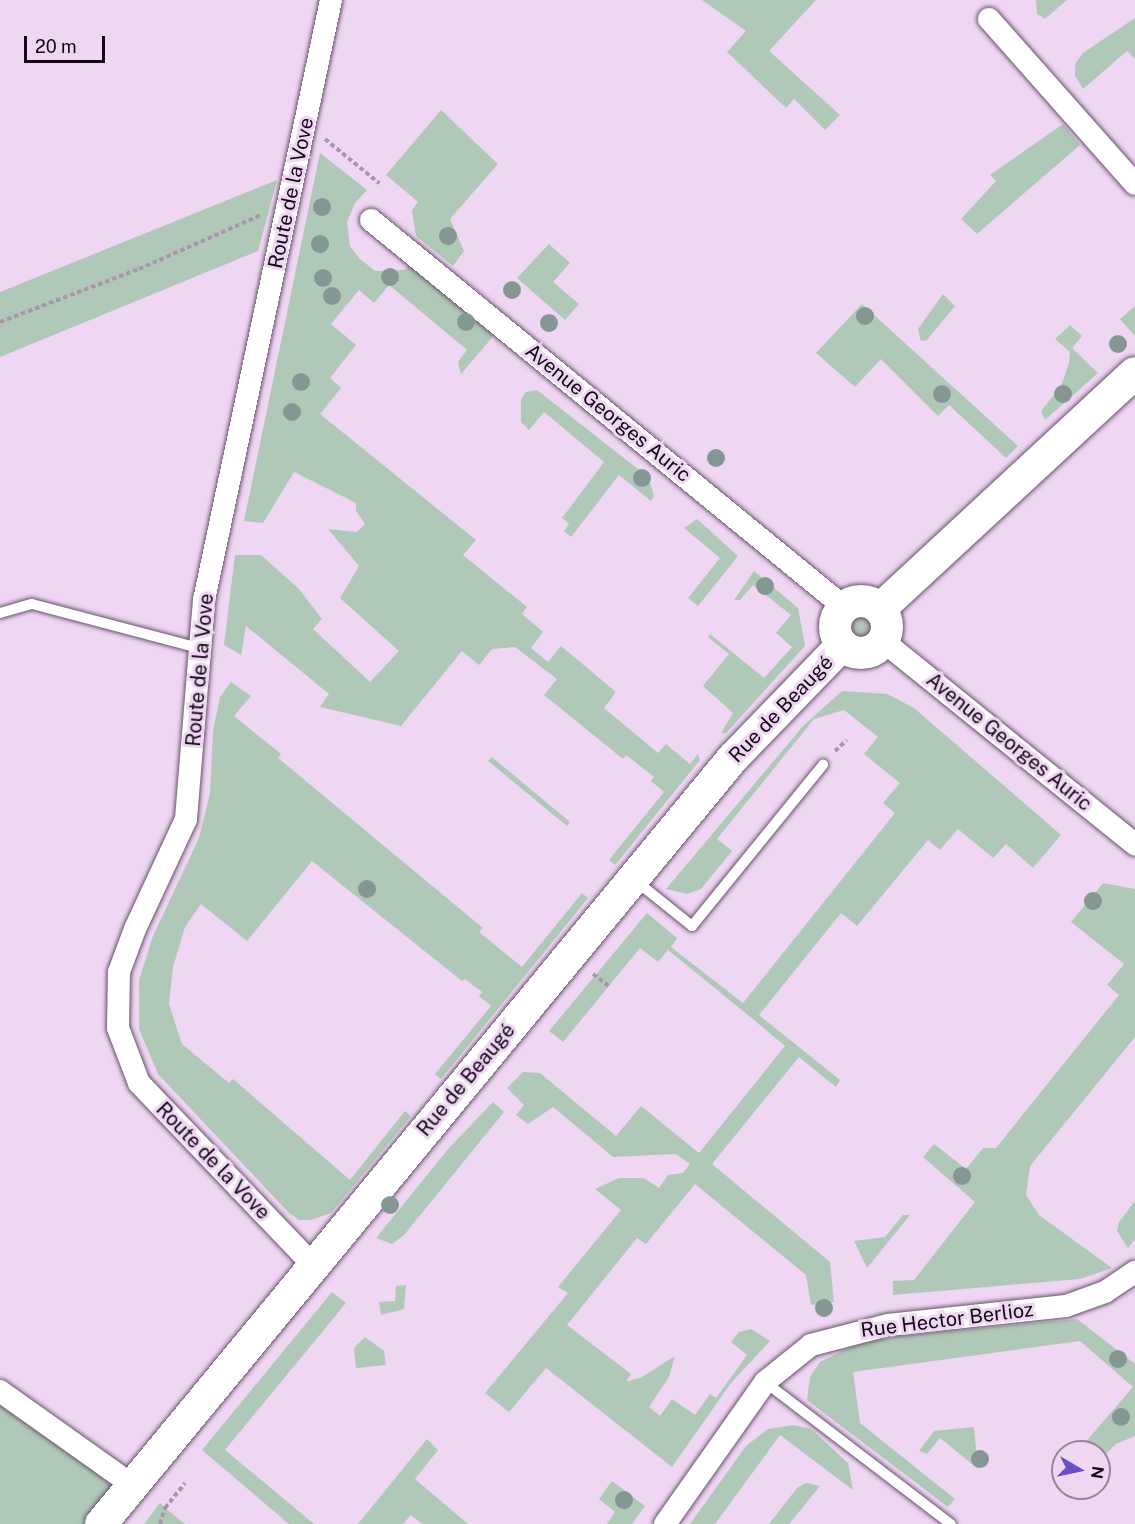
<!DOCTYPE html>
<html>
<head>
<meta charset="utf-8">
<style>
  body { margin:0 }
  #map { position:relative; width:1135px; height:1524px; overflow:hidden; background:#efd6f3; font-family:"Public Sans",sans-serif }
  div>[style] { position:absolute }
  .green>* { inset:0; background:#b0c8b7 }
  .round { border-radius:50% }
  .path>* { height:4px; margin-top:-2px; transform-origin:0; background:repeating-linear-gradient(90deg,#a996ad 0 4.5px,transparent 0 7.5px) }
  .roads { filter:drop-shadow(0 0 2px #68526c) drop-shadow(0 0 2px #68526c) }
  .lane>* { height:10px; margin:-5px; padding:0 5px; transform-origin:5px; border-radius:5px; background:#fff }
  .street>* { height:22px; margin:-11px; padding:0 11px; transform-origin:11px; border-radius:11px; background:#fff }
  .secondary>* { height:32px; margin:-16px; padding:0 16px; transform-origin:16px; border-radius:16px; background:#fff }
  .secondary>.ring { margin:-16px; padding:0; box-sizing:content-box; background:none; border:32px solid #fff; border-radius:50% }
  .trees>* { width:18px; height:18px; margin:-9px; border-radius:50%; background:#859792 }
  span { translate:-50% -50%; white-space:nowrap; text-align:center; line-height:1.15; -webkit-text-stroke:6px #efd6f3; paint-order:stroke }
  .street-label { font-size:20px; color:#100812 }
  .north { position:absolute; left:1051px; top:1440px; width:60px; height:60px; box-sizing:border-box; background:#efd6f3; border:2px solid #968499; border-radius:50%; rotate:99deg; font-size:16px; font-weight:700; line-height:24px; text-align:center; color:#100812 }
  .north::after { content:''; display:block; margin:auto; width:21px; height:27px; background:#674dc6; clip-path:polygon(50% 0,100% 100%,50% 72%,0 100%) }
  .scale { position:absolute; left:24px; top:36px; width:81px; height:27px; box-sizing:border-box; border:3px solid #100812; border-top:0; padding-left:8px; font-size:18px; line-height:21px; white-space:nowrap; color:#100812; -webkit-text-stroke:4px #efd6f3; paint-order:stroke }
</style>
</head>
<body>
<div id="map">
  <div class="green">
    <i style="clip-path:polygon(702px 0,816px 0,769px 51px,840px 115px,825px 130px,794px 99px,786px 108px,727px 52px,746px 31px)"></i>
    <i style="clip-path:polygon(1036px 0,1067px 0,1045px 19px,1037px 14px)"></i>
    <i style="clip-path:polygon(1135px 18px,1135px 59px,1127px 51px,1083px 89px,1075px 76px,1075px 64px,1083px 53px)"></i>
    <i style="clip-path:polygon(441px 110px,498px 164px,450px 219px,464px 251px,453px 266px,416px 236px,412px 210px,418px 202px,386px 175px)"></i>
    <i style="clip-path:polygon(1063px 124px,1080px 145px,977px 234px,961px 219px,996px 181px,990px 175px)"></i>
    <i style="clip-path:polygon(320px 153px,367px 190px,355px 203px,347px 222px,350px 246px,359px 258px,375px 271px,404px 270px,409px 265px,495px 334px,461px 374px,458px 362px,467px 350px,389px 285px,374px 303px,359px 290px,331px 324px,356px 345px,330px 378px,341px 388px,320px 414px,476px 540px,463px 555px,527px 607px,522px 614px,543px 632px,531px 648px,548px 662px,561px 646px,616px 692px,604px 708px,658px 753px,666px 744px,690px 764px,698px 754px,700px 760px,615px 865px,609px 860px,664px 792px,651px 781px,654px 777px,626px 755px,623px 759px,544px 695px,557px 679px,515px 647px,492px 649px,479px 665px,462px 651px,401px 726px,320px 707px,329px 694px,246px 626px,241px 655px,224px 645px,235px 555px,261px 555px,299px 589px,322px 619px,313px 629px,370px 682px,399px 651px,340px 598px,359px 566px,328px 529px,357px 532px,365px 524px,356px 511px,356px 503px,294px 472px,263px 523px,244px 521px)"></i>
    <i style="clip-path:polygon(277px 180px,258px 251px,0 357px,0 292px)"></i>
    <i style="clip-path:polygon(549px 244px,570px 263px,553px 282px,579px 304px,565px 320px,517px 278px)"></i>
    <i style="clip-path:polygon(943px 294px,955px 306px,927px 340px,921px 341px,918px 329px)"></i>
    <i style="clip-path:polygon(862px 304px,1018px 446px,1006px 458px,949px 405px,938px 416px,881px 359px,855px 387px,816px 353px)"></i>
    <i style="clip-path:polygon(1135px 306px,1135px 336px,1120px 319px)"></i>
    <i style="clip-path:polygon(1070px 325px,1082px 336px,1072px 348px,1098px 373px,1045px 420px,1041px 411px,1061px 386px,1069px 363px,1070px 352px,1055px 339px)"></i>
    <i style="clip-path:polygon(537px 390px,648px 477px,654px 495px,651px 501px,619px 475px,571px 537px,564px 531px,569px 524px,562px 518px,604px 462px,544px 412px,529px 430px,521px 422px,521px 399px,526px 392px)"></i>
    <i style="clip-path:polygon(697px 519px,738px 556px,698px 606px,688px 598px,720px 558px,684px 528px)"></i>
    <i style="clip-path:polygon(754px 571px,798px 608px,805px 646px,726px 733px,721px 733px,733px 713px,703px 686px,729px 654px,708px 637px,710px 634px,764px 678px,792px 647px,776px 633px,791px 615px,753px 585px,740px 600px,734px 600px)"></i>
    <i class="round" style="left:845px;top:611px;width:32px;height:32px"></i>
    <i style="clip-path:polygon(231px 682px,251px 696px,234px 716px,281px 754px,278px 758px,483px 928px,479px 932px,522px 967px,582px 893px,588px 898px,441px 1079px,435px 1074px,491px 1006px,479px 996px,482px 992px,465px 979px,462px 981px,312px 861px,247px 941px,201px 904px,185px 927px,173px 967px,169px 1004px,182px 1044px,229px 1083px,233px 1079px,350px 1180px,405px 1111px,411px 1116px,331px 1213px,311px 1220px,299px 1220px,289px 1213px,158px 1074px,139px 1029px,139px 980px,153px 936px,199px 838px,210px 793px,213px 731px,220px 697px)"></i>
    <i style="clip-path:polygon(842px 691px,887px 694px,914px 708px,1061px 835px,1033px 868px,1006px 844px,993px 858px,958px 829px,940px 850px,928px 840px,857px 926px,841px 913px,759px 1015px,840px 1080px,836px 1087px,799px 1057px,712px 1164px,830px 1262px,834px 1302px,811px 1305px,806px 1275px,695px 1184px,646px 1244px,637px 1238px,567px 1325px,631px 1374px,626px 1382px,642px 1377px,675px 1356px,669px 1377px,649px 1407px,660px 1416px,672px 1399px,695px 1415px,710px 1394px,716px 1398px,747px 1355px,731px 1342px,739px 1332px,751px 1329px,770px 1341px,731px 1383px,672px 1467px,546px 1368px,509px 1412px,485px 1393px,568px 1293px,558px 1287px,621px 1210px,595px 1189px,619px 1178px,644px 1178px,659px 1188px,668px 1175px,683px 1173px,690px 1164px,676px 1154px,613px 1157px,553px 1107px,528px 1124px,516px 1115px,524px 1105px,507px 1088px,523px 1072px,540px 1073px,616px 1136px,641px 1106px,699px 1153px,785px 1046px,754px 1020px,668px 950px,658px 962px,640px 948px,563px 1042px,549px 1031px,647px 913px,677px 938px,671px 947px,743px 1003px,895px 813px,883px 803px,900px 783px,864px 754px,878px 737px,844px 710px,814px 719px,717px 839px,732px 851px,701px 889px,687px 894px,666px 889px,804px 725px)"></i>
    <i style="clip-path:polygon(492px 757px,570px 822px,567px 826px,488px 761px)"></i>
    <i style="clip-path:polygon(1103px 883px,1135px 889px,1135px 1037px,1030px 1166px,1026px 1195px,1039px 1215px,1112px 1268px,1080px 1279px,893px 1295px,893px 1281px,914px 1280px,975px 1202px,923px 1157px,934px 1144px,966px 1169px,983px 1148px,996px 1148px,1119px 995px,1107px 985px,1124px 964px,1071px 922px)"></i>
    <i style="clip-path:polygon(493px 1102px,504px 1112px,404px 1235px,392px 1244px,376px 1238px,449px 1148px)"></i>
    <i style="clip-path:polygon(1135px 1201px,1135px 1239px,1128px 1248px,1117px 1231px,1119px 1222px)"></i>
    <i style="clip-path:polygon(903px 1215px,910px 1215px,867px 1268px,854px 1241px,885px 1237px)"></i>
    <i style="clip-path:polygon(406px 1285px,404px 1309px,381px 1315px,379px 1302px,395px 1301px,396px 1286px)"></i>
    <i style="clip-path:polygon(332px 1292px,346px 1303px,225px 1450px,314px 1524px,289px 1524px,202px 1450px)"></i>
    <i style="clip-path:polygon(1077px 1319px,1135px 1364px,1135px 1436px,1116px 1444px,1099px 1461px,1099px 1452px,1089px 1452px,1082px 1446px,1133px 1387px,1080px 1341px,853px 1372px,860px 1423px,955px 1499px,948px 1507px,807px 1400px,810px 1377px,820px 1362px,854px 1345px,899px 1336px)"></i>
    <i style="clip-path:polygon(365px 1337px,384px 1351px,386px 1365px,356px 1368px,354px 1348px)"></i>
    <i style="clip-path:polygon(0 1391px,131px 1484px,101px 1524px,0 1524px)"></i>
    <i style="clip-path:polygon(794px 1425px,811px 1429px,848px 1463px,853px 1490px,780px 1435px,715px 1524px,690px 1524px,746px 1446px,768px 1429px)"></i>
    <i style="clip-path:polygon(974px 1427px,978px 1469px,940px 1438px,927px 1454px,919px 1451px,934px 1431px)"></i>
    <i style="clip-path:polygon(427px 1439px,438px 1450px,415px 1479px,468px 1524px,422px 1524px,411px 1515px,403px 1524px,358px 1524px)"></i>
    <i style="clip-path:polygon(612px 1481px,645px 1506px,632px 1524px,607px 1524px,615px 1512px,599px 1499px)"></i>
    <i style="clip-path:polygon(806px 1483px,820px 1486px,789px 1524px,769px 1524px,797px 1488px)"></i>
    <i style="clip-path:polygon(160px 1503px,165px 1508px,185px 1524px,144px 1524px)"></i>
  </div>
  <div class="path">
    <i style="left:325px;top:139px;width:70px;rotate:39.2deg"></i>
    <i style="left:0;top:322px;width:149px;rotate:-20.9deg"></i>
    <i style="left:139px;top:269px;width:133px;rotate:-23.9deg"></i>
    <i style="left:835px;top:751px;width:16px;rotate:-43deg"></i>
    <i style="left:593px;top:974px;width:20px;rotate:37deg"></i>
    <i style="left:160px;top:1524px;width:17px;rotate:-73deg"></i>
    <i style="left:165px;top:1508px;width:32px;rotate:-51deg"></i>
  </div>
  <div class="roads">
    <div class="lane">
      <i style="left:0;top:613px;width:33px;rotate:-16deg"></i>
      <i style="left:32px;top:604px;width:173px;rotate:14.8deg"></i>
      <i style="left:636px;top:881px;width:72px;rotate:38.8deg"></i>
      <i style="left:692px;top:926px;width:208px;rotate:-50.9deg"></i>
      <i style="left:765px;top:1382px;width:234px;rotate:37.4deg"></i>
    </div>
    <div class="street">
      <i style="left:989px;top:19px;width:220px;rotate:48.5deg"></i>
      <i style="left:371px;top:220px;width:611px;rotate:39.29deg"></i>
      <i style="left:883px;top:641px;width:324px;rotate:38.9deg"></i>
      <i style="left:312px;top:1264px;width:250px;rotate:-133.7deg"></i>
      <i style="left:139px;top:1083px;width:59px;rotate:-110.9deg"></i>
      <i style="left:118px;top:1028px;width:56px;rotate:-89deg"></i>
      <i style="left:119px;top:972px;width:46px;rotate:-69.6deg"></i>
      <i style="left:135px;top:929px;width:121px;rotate:-65.1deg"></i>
      <i style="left:186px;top:819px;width:220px;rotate:-85.3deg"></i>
      <i style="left:204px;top:600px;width:613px;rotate:-78.05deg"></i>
      <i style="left:0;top:1391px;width:161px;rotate:35.4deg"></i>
      <i style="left:665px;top:1524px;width:174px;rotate:-54.8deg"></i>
      <i style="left:765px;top:1382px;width:59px;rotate:-38.8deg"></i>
      <i style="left:811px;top:1345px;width:80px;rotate:-14.6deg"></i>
      <i style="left:888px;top:1325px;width:179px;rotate:-6.1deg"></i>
      <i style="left:1066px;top:1306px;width:41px;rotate:-19.7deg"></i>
      <i style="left:1105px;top:1292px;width:36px;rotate:-34deg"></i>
    </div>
    <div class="secondary">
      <i class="ring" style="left:835px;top:601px;width:20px;height:20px"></i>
      <i style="left:880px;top:609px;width:347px;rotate:-42.8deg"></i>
      <i style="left:101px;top:1524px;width:993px;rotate:-50.48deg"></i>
      <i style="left:733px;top:758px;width:157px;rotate:-46deg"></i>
    </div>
  </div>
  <div class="trees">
    <i style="left:322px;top:207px"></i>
    <i style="left:448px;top:236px"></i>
    <i style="left:320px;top:244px"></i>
    <i style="left:390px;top:277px"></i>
    <i style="left:323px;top:278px"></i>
    <i style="left:512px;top:290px"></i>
    <i style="left:332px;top:296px"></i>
    <i style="left:865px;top:316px"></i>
    <i style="left:466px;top:322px"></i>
    <i style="left:549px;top:323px"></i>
    <i style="left:1118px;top:344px"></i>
    <i style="left:301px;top:382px"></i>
    <i style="left:942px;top:394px"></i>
    <i style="left:1063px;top:394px"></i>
    <i style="left:292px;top:412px"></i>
    <i style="left:716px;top:458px"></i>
    <i style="left:642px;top:478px"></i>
    <i style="left:765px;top:586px"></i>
    <i style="left:367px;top:889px"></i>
    <i style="left:1093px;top:901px"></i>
    <i style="left:962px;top:1176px"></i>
    <i style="left:390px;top:1205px"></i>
    <i style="left:824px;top:1308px"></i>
    <i style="left:1118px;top:1359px"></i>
    <i style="left:1121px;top:1417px"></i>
    <i style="left:980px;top:1459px"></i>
    <i style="left:624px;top:1500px"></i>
  </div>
  <div class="street-label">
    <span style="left:291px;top:193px;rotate:-78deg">Route de la Vove</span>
    <span style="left:608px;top:413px;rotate:39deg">Avenue Georges Auric</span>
    <span style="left:200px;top:670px;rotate:-85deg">Route de la Vove</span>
    <span style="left:781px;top:709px;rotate:-46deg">Rue de Beaugé</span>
    <span style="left:1009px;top:742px;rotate:39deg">Avenue Georges Auric</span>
    <span style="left:466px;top:1080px;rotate:-50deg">Rue de Beaugé</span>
    <span style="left:213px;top:1161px;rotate:46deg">Route de la Vove</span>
    <span style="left:947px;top:1320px;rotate:-7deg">Rue Hector Berlioz</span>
  </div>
  <div class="north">N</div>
  <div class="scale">20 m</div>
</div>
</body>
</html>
